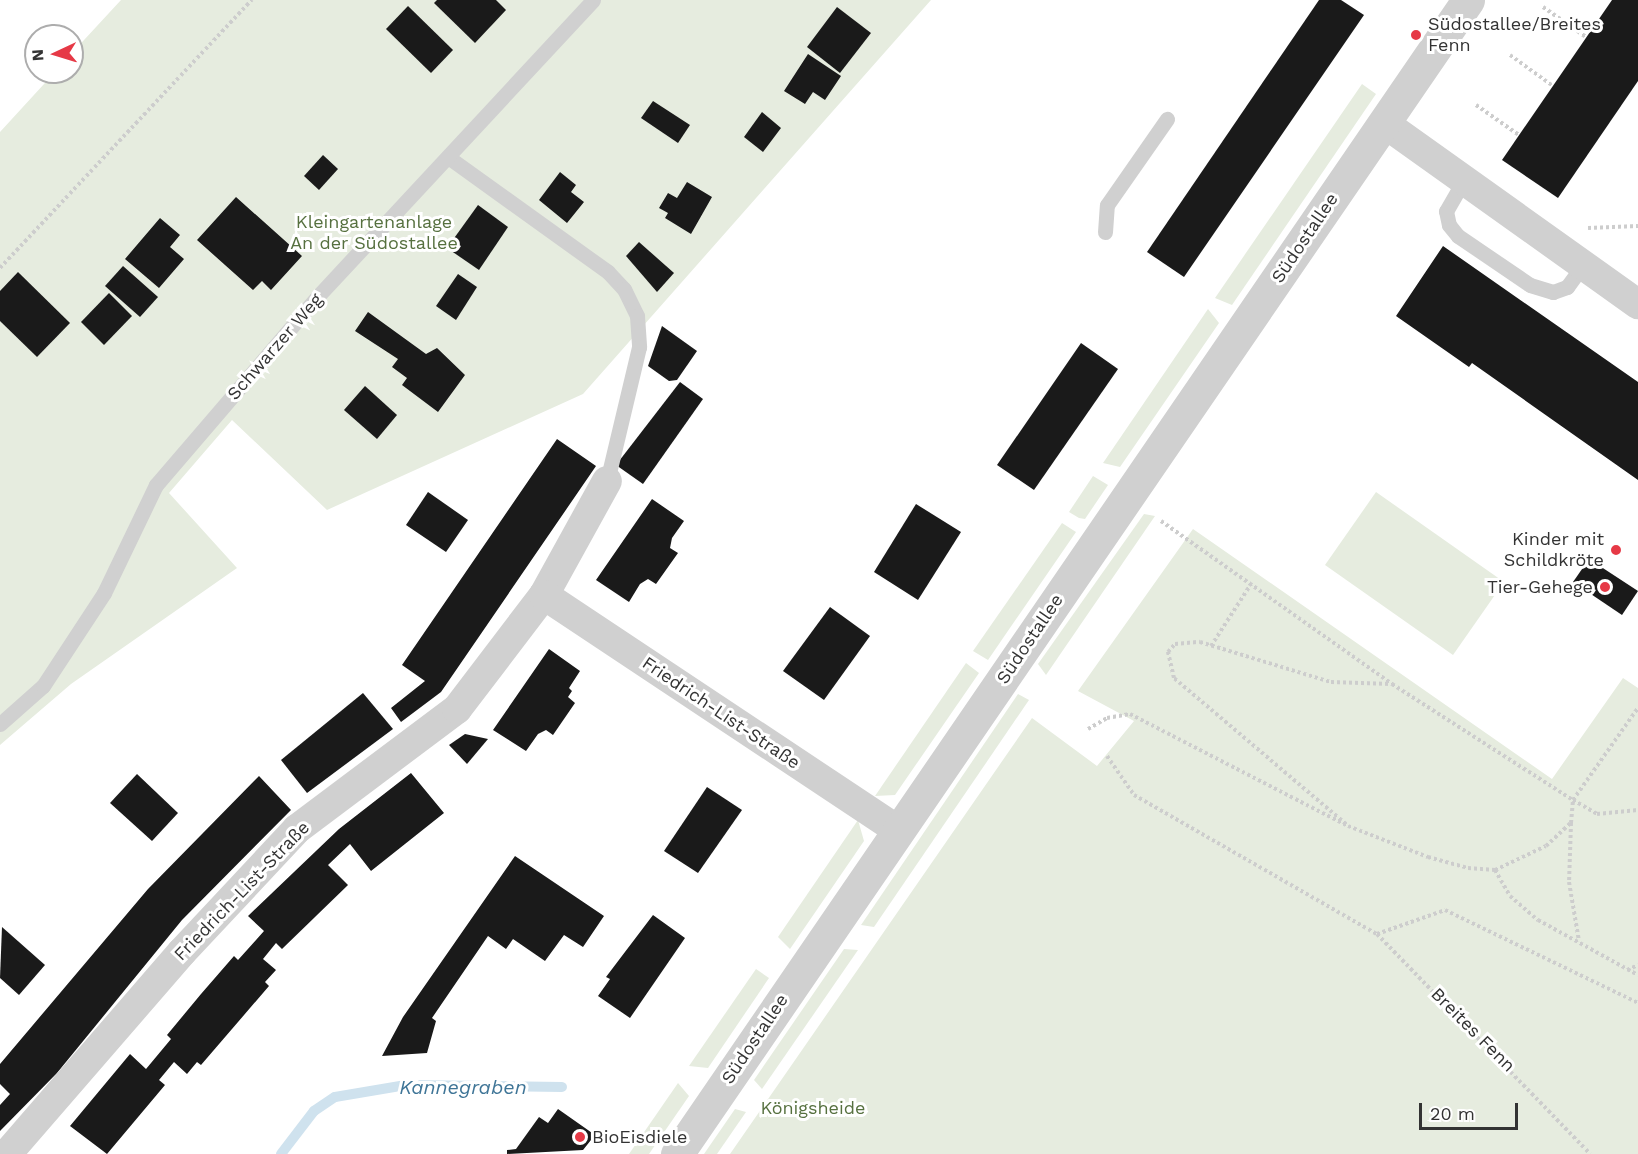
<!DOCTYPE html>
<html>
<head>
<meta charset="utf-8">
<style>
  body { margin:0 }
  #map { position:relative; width:1638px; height:1154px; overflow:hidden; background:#fff; font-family:"Work Sans",sans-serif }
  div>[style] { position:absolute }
  .green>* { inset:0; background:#e6ecdf }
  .stream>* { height:10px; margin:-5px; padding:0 5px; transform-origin:5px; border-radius:5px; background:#cfe2ee }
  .building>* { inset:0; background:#1a1a1a }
  .path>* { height:4px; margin-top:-2px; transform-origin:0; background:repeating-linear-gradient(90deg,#cdcdcd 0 3px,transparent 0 6px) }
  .service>* { height:15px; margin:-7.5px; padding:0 7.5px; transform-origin:7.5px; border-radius:7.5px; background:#d0d0d0 }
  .minor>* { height:30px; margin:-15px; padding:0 15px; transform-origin:15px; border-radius:15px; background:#d0d0d0 }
  .tertiary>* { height:33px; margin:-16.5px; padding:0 16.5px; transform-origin:16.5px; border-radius:16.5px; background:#d0d0d0 }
  .dots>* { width:16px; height:16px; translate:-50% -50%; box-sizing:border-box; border:3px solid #fff; border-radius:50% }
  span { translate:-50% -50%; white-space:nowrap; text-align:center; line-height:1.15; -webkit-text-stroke:6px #fff; paint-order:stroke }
  .poi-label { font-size:18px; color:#333 }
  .left { translate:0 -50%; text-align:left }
  .right { translate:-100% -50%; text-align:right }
  .park-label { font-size:18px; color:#56703f }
  .street-label { font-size:18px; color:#333 }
  .water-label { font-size:20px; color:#3f7597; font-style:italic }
  .north { position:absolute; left:24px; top:24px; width:60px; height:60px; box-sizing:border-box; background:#fff; border:2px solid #adadad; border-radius:50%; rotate:266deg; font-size:16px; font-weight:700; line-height:24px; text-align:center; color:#333 }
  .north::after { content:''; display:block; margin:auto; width:21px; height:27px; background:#e63946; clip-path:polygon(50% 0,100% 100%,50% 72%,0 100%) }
  .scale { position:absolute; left:1419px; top:1103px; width:99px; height:27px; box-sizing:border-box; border:3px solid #333; border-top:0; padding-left:8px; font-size:18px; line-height:21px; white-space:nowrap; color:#333; -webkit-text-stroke:4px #fff; paint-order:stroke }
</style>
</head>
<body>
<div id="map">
  <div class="green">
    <i style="clip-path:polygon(121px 0,931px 0,583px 394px,327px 510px,232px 420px,169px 493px,237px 568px,71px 684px,0 745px,0 132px,55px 72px,72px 72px,72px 53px)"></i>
    <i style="clip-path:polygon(1362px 84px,1376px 94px,1232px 305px,1215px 298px)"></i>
    <i style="clip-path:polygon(1208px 309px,1219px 323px,1120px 467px,1103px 463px)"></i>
    <i style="clip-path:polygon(1093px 476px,1108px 485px,1085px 519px,1079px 518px,1069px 512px)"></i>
    <i style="clip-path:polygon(1376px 492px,1504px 582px,1453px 655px,1325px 565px)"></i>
    <i style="clip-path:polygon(1144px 514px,1155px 516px,1046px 675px,1038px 664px)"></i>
    <i style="clip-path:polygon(1062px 523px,1076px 532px,988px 660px,973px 651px)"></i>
    <i style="clip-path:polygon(1193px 529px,1552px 779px,1623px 678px,1638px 688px,1638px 1154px,730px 1154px,1032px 718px,1097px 766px,1134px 721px,1078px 691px)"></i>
    <i style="clip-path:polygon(966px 663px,979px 673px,895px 795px,875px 796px)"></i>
    <i style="clip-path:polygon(1018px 694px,1029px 700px,874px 927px,861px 925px)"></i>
    <i style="clip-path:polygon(858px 820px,864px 841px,790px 949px,778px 937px)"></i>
    <i style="clip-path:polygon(844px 949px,858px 950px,762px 1089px,754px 1080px)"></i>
    <i style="clip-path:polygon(756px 969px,769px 978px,708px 1068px,689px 1066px)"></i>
    <i style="clip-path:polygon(678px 1083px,689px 1096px,649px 1154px,629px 1154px)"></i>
    <i style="clip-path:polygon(735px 1109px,746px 1112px,717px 1154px,704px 1154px)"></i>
  </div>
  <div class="stream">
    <i style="left:281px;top:1154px;width:54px;rotate:-52.5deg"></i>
    <i style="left:314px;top:1111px;width:25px;rotate:-34deg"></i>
    <i style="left:335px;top:1097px;width:72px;rotate:-9.6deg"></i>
    <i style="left:406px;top:1085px;width:156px;rotate:0.7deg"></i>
  </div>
  <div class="building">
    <i style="clip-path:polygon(437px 0,496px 0,506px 10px,475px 43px,434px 3px)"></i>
    <i style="clip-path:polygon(1319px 0,1341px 0,1364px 15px,1184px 277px,1147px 252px)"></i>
    <i style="clip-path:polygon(1612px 0,1638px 0,1638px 81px,1558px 198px,1502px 160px)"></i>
    <i style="clip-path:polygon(408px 6px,453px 50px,431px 73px,386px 29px)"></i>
    <i style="clip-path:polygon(837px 7px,871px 33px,840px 73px,807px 47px)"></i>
    <i style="clip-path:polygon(808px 54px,841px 76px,825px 100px,813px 92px,805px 104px,784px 91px)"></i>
    <i style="clip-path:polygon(653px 101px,690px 125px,678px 143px,641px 118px)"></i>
    <i style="clip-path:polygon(762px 112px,781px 128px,763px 152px,744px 137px)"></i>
    <i style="clip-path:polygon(323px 155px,338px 169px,319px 190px,304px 176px)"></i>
    <i style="clip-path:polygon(560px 172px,576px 185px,571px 192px,584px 202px,567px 223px,539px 200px)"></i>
    <i style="clip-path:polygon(687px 182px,712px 197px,691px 234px,665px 218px,668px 213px,659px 208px,668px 193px,677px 198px)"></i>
    <i style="clip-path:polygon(236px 197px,302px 256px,271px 290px,262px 281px,253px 290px,197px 240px)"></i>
    <i style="clip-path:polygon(478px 205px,508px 227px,479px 270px,447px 248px)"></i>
    <i style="clip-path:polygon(160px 218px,180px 235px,170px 247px,184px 259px,159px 288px,125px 259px)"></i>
    <i style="clip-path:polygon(639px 242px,674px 273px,657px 292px,626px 256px)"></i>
    <i style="clip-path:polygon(1443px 246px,1638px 382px,1638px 480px,1472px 363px,1469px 367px,1396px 316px)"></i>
    <i style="clip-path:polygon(123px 266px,158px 297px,140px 317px,105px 286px)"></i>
    <i style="clip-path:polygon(18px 272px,70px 323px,37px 357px,0 321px,0 291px)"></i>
    <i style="clip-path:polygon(458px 274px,477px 287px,456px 320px,436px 306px)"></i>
    <i style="clip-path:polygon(109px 293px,132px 316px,104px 345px,81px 322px)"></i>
    <i style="clip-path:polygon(368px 312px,426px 354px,437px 348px,465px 375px,438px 412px,402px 385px,407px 378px,392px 367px,398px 359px,355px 331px)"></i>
    <i style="clip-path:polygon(662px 326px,697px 351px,677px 380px,669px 381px,648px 366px)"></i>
    <i style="clip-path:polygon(1081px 343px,1118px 369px,1034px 490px,997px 465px)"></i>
    <i style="clip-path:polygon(680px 382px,703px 399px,643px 484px,616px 465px)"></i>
    <i style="clip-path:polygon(365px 386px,397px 415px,377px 439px,344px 410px)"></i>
    <i style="clip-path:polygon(557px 439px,596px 466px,441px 692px,401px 722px,391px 708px,425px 681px,402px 665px)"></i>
    <i style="clip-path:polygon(428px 492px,468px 520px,446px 552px,406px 525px)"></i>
    <i style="clip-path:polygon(652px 499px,684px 521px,672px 538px,670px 548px,678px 553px,656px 584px,648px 579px,640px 584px,629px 602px,596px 580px)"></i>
    <i style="clip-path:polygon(916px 504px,961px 532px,918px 600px,874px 572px)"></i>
    <i style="clip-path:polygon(1589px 559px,1638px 591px,1622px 615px,1573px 582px)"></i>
    <i style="clip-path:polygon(830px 607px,870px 636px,824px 700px,783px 671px)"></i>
    <i style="clip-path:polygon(549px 649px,580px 671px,569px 688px,572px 691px,568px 697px,575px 703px,553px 735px,546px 730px,538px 734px,526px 751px,493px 730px)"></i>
    <i style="clip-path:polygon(363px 693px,393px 729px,307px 793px,281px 760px)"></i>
    <i style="clip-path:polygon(465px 734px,488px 739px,467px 764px,449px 745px)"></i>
    <i style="clip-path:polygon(411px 773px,444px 813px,371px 871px,350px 844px,328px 865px,348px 885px,282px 949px,276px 943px,263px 959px,276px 970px,265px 982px,269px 986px,201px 1065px,197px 1062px,187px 1074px,174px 1062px,159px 1080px,165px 1085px,107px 1154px,70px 1126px,130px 1054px,146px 1069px,171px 1039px,167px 1035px,201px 994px,234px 956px,238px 960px,264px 931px,248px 916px,339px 829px)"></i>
    <i style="clip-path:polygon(137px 774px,178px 813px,152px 841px,110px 803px)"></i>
    <i style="clip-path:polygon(259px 776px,291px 810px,182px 920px,57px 1073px,0 1131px,0 1105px,10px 1094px,0 1084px,0 1064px,148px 889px)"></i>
    <i style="clip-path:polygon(707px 787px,742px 810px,698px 873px,664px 851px)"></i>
    <i style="clip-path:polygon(515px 856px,604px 916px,583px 947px,564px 935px,545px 961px,513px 939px,506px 949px,488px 936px,432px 1018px,436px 1021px,427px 1053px,382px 1056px,403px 1017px)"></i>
    <i style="clip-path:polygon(653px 915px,685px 938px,630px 1018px,598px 996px,610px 979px,606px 977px)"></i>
    <i style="clip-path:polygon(2px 927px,45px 965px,19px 995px,0 978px)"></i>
    <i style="clip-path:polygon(558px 1109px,595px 1135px,583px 1150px,507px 1154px,507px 1150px,516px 1149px,539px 1117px,548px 1123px)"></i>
  </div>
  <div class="path">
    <i style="left:1543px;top:7px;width:52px;rotate:34.9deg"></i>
    <i style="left:1510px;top:55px;width:53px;rotate:35.8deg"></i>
    <i style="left:1476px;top:105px;width:52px;rotate:34.9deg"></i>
    <i style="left:1588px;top:228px;width:50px;rotate:-2.3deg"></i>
    <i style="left:0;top:268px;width:368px;rotate:-46.8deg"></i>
    <i style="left:1161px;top:521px;width:283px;rotate:35.2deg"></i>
    <i style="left:1392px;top:684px;width:215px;rotate:32.7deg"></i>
    <i style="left:1573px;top:800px;width:28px;rotate:30deg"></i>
    <i style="left:1597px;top:814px;width:41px;rotate:-5.6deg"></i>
    <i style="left:1211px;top:646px;width:74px;rotate:-57.2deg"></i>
    <i style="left:1088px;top:729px;width:22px;rotate:-30deg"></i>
    <i style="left:1107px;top:718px;width:23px;rotate:-10deg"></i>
    <i style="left:1130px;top:714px;width:245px;rotate:27.2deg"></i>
    <i style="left:1348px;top:826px;width:86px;rotate:21.2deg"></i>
    <i style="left:1428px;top:857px;width:41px;rotate:15.4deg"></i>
    <i style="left:1468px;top:868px;width:27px;rotate:4deg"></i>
    <i style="left:1495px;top:870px;width:30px;rotate:60deg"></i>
    <i style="left:1510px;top:896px;width:37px;rotate:41deg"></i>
    <i style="left:1538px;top:920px;width:114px;rotate:28.8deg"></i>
    <i style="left:1107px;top:756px;width:47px;rotate:55.3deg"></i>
    <i style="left:1134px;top:795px;width:280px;rotate:29.8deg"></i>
    <i style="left:1377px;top:934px;width:72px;rotate:-19.4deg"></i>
    <i style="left:1445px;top:910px;width:214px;rotate:25.7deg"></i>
    <i style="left:1571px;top:823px;width:59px;rotate:91.9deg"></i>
    <i style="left:1569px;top:882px;width:60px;rotate:80.4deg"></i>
    <i style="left:1346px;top:824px;width:226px;rotate:-139.7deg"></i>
    <i style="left:1174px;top:678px;width:27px;rotate:-103deg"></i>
    <i style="left:1168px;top:652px;width:11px;rotate:-49deg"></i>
    <i style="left:1175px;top:644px;width:25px;rotate:-5deg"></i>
    <i style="left:1200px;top:642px;width:137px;rotate:17deg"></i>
    <i style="left:1331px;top:682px;width:60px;rotate:1.9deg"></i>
    <i style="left:1495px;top:870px;width:56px;rotate:-25.2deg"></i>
    <i style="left:1546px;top:846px;width:34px;rotate:-43deg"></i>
    <i style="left:1571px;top:823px;width:23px;rotate:-85deg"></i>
    <i style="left:1573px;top:800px;width:113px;rotate:-54.8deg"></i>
    <i style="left:1377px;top:934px;width:306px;rotate:45.9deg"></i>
    <i style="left:1627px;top:970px;width:12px;rotate:-24deg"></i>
  </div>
  <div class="service">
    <i style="left:448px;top:157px;width:197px;rotate:35.7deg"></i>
    <i style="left:608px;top:272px;width:23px;rotate:47deg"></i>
    <i style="left:624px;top:289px;width:30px;rotate:64deg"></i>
    <i style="left:637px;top:316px;width:31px;rotate:86deg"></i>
    <i style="left:639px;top:347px;width:138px;rotate:103.4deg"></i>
    <i style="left:1464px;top:180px;width:36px;rotate:120deg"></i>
    <i style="left:1446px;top:211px;width:14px;rotate:78deg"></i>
    <i style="left:1449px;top:225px;width:14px;rotate:51deg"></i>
    <i style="left:1458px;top:236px;width:87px;rotate:34.2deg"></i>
    <i style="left:1530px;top:285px;width:24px;rotate:17deg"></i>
    <i style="left:1553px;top:292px;width:15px;rotate:-20deg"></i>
    <i style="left:1567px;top:287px;width:27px;rotate:-54deg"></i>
    <i style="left:1105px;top:232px;width:27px;rotate:-86deg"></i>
    <i style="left:1107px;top:205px;width:105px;rotate:-55.1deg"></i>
    <i style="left:0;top:724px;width:57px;rotate:-41.5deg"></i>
    <i style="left:43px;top:686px;width:111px;rotate:-56.7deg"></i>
    <i style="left:104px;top:593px;width:120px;rotate:-64.3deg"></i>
    <i style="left:156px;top:485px;width:249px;rotate:-49.4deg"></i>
    <i style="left:318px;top:296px;width:404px;rotate:-47.1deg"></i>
  </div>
  <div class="minor">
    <i style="left:1384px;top:123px;width:312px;rotate:35.5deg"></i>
    <i style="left:544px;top:595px;width:130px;rotate:-61.1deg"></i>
    <i style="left:7px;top:1154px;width:267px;rotate:-49.1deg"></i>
    <i style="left:182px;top:952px;width:168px;rotate:-46.9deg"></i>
    <i style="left:297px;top:829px;width:200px;rotate:-36.9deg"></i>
    <i style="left:457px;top:709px;width:143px;rotate:-52.7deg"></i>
    <i style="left:544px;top:595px;width:426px;rotate:33.6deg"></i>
  </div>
  <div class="tertiary">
    <i style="left:677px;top:1154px;width:1399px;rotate:-55.57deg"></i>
  </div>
  <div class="dots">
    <i style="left:1416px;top:35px;background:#e63946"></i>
    <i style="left:1616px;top:550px;background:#e63946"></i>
    <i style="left:1605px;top:587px;background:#e63946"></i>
    <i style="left:580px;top:1137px;background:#e63946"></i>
  </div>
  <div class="poi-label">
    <span class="left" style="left:1428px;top:35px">Südostallee/Breites<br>Fenn</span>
    <span class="right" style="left:1604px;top:550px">Kinder mit<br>Schildkröte</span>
    <span class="right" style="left:1593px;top:587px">Tier-Gehege</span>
    <span class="left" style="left:592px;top:1137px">BioEisdiele</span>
  </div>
  <div class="park-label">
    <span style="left:374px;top:233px">Kleingartenanlage<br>An der Südostallee</span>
    <span style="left:813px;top:1108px">Königsheide</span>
  </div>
  <div class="street-label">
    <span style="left:1305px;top:238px;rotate:-56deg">Südostallee</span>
    <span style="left:275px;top:347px;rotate:-49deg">Schwarzer Weg</span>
    <span style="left:1030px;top:639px;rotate:-56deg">Südostallee</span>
    <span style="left:721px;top:713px;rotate:34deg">Friedrich-List-Straße</span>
    <span style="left:242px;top:891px;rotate:-46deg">Friedrich-List-Straße</span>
    <span style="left:1473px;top:1030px;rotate:45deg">Breites Fenn</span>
    <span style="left:755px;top:1039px;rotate:-56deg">Südostallee</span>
  </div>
  <div class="water-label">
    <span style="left:463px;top:1087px">Kannegraben</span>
  </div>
  <div class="north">N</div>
  <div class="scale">20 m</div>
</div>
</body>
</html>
